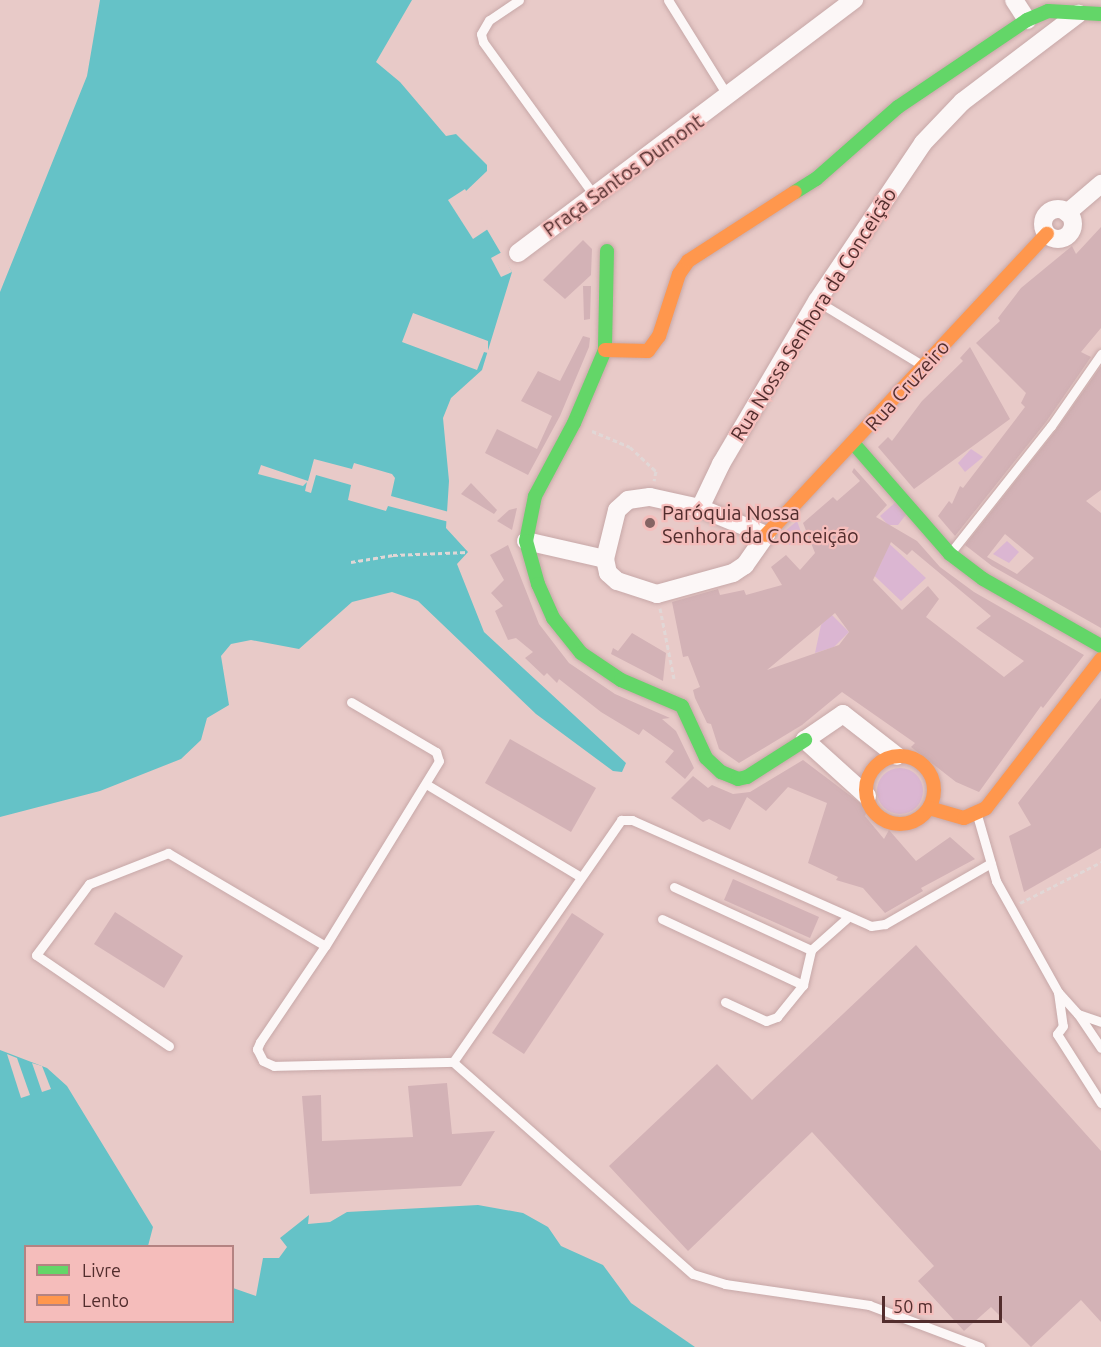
<!DOCTYPE html>
<html>
<head>
<meta charset="utf-8">
<style>
  body { margin:0 }
  #map { position:relative; width:1101px; height:1347px; overflow:hidden; background:#e8cac8; font-family:Ubuntu,sans-serif }
  div>[style] { position:absolute }
  .green>* { inset:0; background:#dbb6d2 }
  .round { border-radius:50% }
  .water>* { inset:0; background:#65c2c7 }
  .pier>* { inset:0; background:#e8cac8 }
  .building>* { inset:0; background:#d3b2b6 }
  .path>* { height:3px; margin-top:-1.5px; transform-origin:0; background:repeating-linear-gradient(90deg,#e1d7d6 0 4.5px,transparent 0 7.5px) }
  .roads { filter:drop-shadow(0 0 2px #c7a8a8) drop-shadow(0 0 2px #c7a8a8) }
  .lane>* { height:9px; margin:-4.5px; padding:0 4.5px; transform-origin:4.5px; border-radius:4.5px; background:#fcf7f7 }
  .street>* { height:18px; margin:-9px; padding:0 9px; transform-origin:9px; border-radius:9px; background:#fcf7f7 }
  .street>.ring { margin:-9px; padding:0; box-sizing:content-box; background:none; border:18px solid #fcf7f7; border-radius:50% }
  .fast>* { height:14px; margin:-7px; padding:0 7px; transform-origin:7px; border-radius:7px; background:#63d668 }
  .slow>* { height:14px; margin:-7px; padding:0 7px; transform-origin:7px; border-radius:7px; background:#ff974d }
  .slow>.ring { margin:-7px; padding:0; box-sizing:content-box; background:none; border:14px solid #ff974d; border-radius:50% }
  .dots>* { width:16px; height:16px; translate:-50% -50%; box-sizing:border-box; border:3px solid #f5bdbb; border-radius:50% }
  span { translate:-50% -50%; white-space:nowrap; text-align:center; line-height:1.15; -webkit-text-stroke:4.5px #f5bdbb; paint-order:stroke }
  .street-label { font-size:20px; color:#522d2d }
  .poi-label { font-size:20px; color:#522d2d }
  .left { translate:0 -50%; text-align:left }
  .legend { position:absolute; left:24px; top:1245px; width:210px; height:78px; box-sizing:border-box; background:#f5bdbb; border:2px solid #b48382; margin:0; padding:8px 10px; list-style:none; font-size:18px; color:#522d2d }
  .legend li { display:flex; align-items:center; gap:12px; height:30px }
  .legend b { width:30px; border:2px solid #b48382 }
  .scale { position:absolute; left:882px; top:1296px; width:120px; height:27px; box-sizing:border-box; border:3px solid #522d2d; border-top:0; padding-left:8px; font-size:18px; line-height:21px; white-space:nowrap; color:#522d2d; -webkit-text-stroke:4px #f5bdbb; paint-order:stroke }
</style>
</head>
<body>
<div id="map">
  <div class="green">
    <i style="clip-path:polygon(971px 449px,983px 457px,965px 472px,958px 463px)"></i>
    <i style="clip-path:polygon(897px 501px,908px 512px,898px 525px,888px 525px,880px 516px)"></i>
    <i style="clip-path:polygon(797px 521px,804px 540px,789px 545px,785px 531px)"></i>
    <i style="clip-path:polygon(881px 536px,926px 578px,901px 601px,861px 563px,878px 569px,883px 559px)"></i>
    <i style="clip-path:polygon(1007px 541px,1019px 552px,1009px 563px,993px 554px)"></i>
    <i style="clip-path:polygon(831px 614px,849px 632px,834px 647px,815px 653px,821px 625px)"></i>
    <i class="round" style="left:877px;top:768px;width:46px;height:46px"></i>
  </div>
  <div class="water">
    <i style="clip-path:polygon(100px 0,412px 0,376px 62px,400px 82px,446px 136px,456px 134px,487px 165px,487px 171px,465px 192px,512px 272px,482px 370px,451px 398px,443px 418px,449px 481px,446px 528px,468px 552px,457px 564px,484px 632px,626px 763px,622px 772px,613px 771px,536px 714px,418px 601px,392px 592px,352px 602px,299px 649px,251px 640px,231px 644px,221px 656px,229px 705px,207px 718px,201px 740px,181px 759px,100px 791px,0 817px,0 292px,87px 76px)"></i>
    <i style="clip-path:polygon(0 1050px,47px 1068px,67px 1086px,153px 1227px,148px 1246px,26px 1246px,26px 1322px,232px 1322px,233px 1288px,256px 1296px,263px 1258px,279px 1258px,287px 1247px,280px 1238px,309px 1215px,308px 1224px,330px 1222px,347px 1212px,478px 1205px,523px 1213px,548px 1227px,561px 1246px,603px 1265px,631px 1303px,695px 1347px,0 1347px)"></i>
  </div>
  <div class="pier">
    <i style="clip-path:polygon(465px 189px,488px 229px,473px 239px,448px 200px)"></i>
    <i style="clip-path:polygon(502px 252px,512px 272px,501px 277px,491px 258px)"></i>
    <i style="clip-path:polygon(413px 313px,488px 341px,488px 353px,484px 352px,477px 370px,402px 342px)"></i>
    <i style="clip-path:polygon(314px 459px,352px 469px,354px 463px,392px 474px,395px 478px,391px 496px,449px 512px,449px 522px,388px 506px,386px 511px,348px 500px,351px 485px,316px 475px,311px 493px,305px 491px,307px 482px,303px 486px,258px 474px,261px 465px,308px 481px)"></i>
    <i style="clip-path:polygon(7px 1054px,17px 1058px,30px 1095px,21px 1098px)"></i>
    <i style="clip-path:polygon(32px 1063px,42px 1066px,51px 1089px,42px 1092px)"></i>
  </div>
  <div class="building">
    <i style="clip-path:polygon(1101px 227px,1101px 328px,1081px 352px,1091px 357px,1046px 422px,955px 536px,938px 516px,949px 501px,952px 504px,960px 486px,963px 488px,1025px 407px,1021px 403px,1026px 393px,976px 343px,1000px 321px,998px 318px,1021px 288px,1072px 246px,1076px 254px)"></i>
    <i style="clip-path:polygon(583px 240px,592px 249px,591px 275px,565px 299px,543px 280px)"></i>
    <i style="clip-path:polygon(583px 286px,591px 286px,590px 319px,584px 320px)"></i>
    <i style="clip-path:polygon(583px 336px,590px 338px,589px 347px,560px 416px,528px 475px,485px 453px,497px 429px,537px 449px,552px 416px,521px 401px,538px 371px,560px 381px)"></i>
    <i style="clip-path:polygon(970px 347px,1010px 419px,914px 489px,878px 447px,888px 437px,892px 441px,922px 401px,963px 361px,960px 358px)"></i>
    <i style="clip-path:polygon(evenodd,1101px 366px,1101px 490px,1086px 501px,1101px 513px,1101px 628px,992px 566px,965px 545px,1056px 430px,1101px 366px,1005px 534px,1034px 558px,1017px 574px,987px 557px,1005px 534px)"></i>
    <i style="clip-path:polygon(evenodd,854px 468px,887px 505px,876px 517px,917px 541px,940px 567px,974px 592px,1084px 655px,1043px 708px,1041px 706px,979px 792px,956px 782px,911px 747px,915px 743px,842px 692px,802px 725px,739px 763px,719px 749px,711px 724px,707px 723px,695px 698px,693px 690px,700px 687px,688px 656px,683px 657px,672px 602px,718px 589px,720px 595px,744px 590px,746px 595px,782px 585px,771px 567px,786px 555px,800px 570px,815px 553px,803px 523px,833px 497px,837px 501px,860px 481px,852px 472px,854px 468px,891px 542px,907px 555px,912px 550px,991px 616px,976px 628px,1024px 661px,1004px 677px,926px 617px,939px 599px,928px 586px,902px 610px,873px 580px,891px 542px,854px 468px,835px 613px,849px 632px,839px 645px,767px 670px,835px 613px)"></i>
    <i style="clip-path:polygon(471px 483px,497px 510px,494px 514px,461px 494px)"></i>
    <i style="clip-path:polygon(517px 508px,512px 530px,497px 521px,509px 510px)"></i>
    <i style="clip-path:polygon(508px 545px,539px 624px,569px 663px,615px 694px,670px 718px,662px 719px,676px 731px,694px 768px,685px 779px,665px 762px,674px 751px,643px 729px,639px 735px,601px 712px,559px 679px,557px 683px,547px 673px,544px 676px,525px 658px,533px 652px,516px 638px,508px 640px,495px 611px,503px 606px,491px 593px,504px 580px,490px 555px)"></i>
    <i style="clip-path:polygon(632px 633px,666px 653px,663px 681px,611px 654px,613px 648px,618px 651px)"></i>
    <i style="clip-path:polygon(1101px 698px,1101px 848px,1024px 892px,1009px 836px,1031px 825px,1018px 803px)"></i>
    <i style="clip-path:polygon(510px 739px,596px 788px,571px 832px,485px 783px)"></i>
    <i style="clip-path:polygon(803px 760px,868px 809px,865px 816px,884px 839px,889px 830px,916px 861px,950px 837px,975px 859px,921px 888px,923px 891px,885px 913px,863px 888px,836px 880px,838px 877px,808px 863px,827px 803px,788px 787px,766px 811px,747px 797px,730px 830px,709px 819px,703px 822px,671px 798px,693px 776px,708px 788px,712px 785px,733px 794px,750px 792px)"></i>
    <i style="clip-path:polygon(733px 879px,819px 917px,810px 938px,724px 900px)"></i>
    <i style="clip-path:polygon(115px 912px,183px 956px,164px 988px,94px 944px)"></i>
    <i style="clip-path:polygon(572px 913px,604px 934px,524px 1054px,492px 1033px)"></i>
    <i style="clip-path:polygon(916px 945px,1101px 1151px,1101px 1322px,1081px 1300px,1031px 1347px,991px 1307px,964px 1331px,918px 1281px,934px 1266px,812px 1132px,688px 1251px,609px 1166px,717px 1064px,752px 1100px)"></i>
    <i style="clip-path:polygon(447px 1083px,452px 1134px,495px 1131px,461px 1186px,310px 1194px,302px 1096px,321px 1095px,322px 1141px,413px 1137px,408px 1086px)"></i>
  </div>
  <div class="path">
    <i style="left:592px;top:431px;width:41px;rotate:22.8deg"></i>
    <i style="left:630px;top:447px;width:35px;rotate:43deg"></i>
    <i style="left:656px;top:471px;width:10px;rotate:101deg"></i>
    <i style="left:351px;top:562px;width:43px;rotate:-9.5deg"></i>
    <i style="left:393px;top:555px;width:75px;rotate:-2.3deg"></i>
    <i style="left:660px;top:608px;width:72px;rotate:78.8deg"></i>
    <i style="left:1020px;top:903px;width:91px;rotate:-26.8deg"></i>
  </div>
  <div class="roads">
    <div class="lane">
      <i style="left:519px;top:0;width:36px;rotate:146deg"></i>
      <i style="left:489px;top:20px;width:16px;rotate:120deg"></i>
      <i style="left:481px;top:34px;width:8px;rotate:76deg"></i>
      <i style="left:483px;top:42px;width:191px;rotate:54.1deg"></i>
      <i style="left:668px;top:0;width:115px;rotate:58.1deg"></i>
      <i style="left:817px;top:301px;width:123px;rotate:31.4deg"></i>
      <i style="left:951px;top:552px;width:161px;rotate:-51.6deg"></i>
      <i style="left:1051px;top:426px;width:88px;rotate:-55.2deg"></i>
      <i style="left:351px;top:702px;width:99px;rotate:30.5deg"></i>
      <i style="left:436px;top:752px;width:9px;rotate:72deg"></i>
      <i style="left:439px;top:761px;width:217px;rotate:121.6deg"></i>
      <i style="left:325px;top:946px;width:116px;rotate:124.1deg"></i>
      <i style="left:260px;top:1042px;width:8px;rotate:113deg"></i>
      <i style="left:257px;top:1049px;width:13px;rotate:63deg"></i>
      <i style="left:263px;top:1061px;width:12px;rotate:24deg"></i>
      <i style="left:274px;top:1066px;width:179px;rotate:-1.3deg"></i>
      <i style="left:453px;top:1062px;width:320px;rotate:41.5deg"></i>
      <i style="left:693px;top:1274px;width:34px;rotate:17deg"></i>
      <i style="left:725px;top:1284px;width:146px;rotate:8.3deg"></i>
      <i style="left:869px;top:1305px;width:119px;rotate:20.7deg"></i>
      <i style="left:426px;top:784px;width:179px;rotate:31deg"></i>
      <i style="left:977px;top:815px;width:69px;rotate:73.9deg"></i>
      <i style="left:996px;top:881px;width:127px;rotate:60.8deg"></i>
      <i style="left:1058px;top:992px;width:30px;rotate:48deg"></i>
      <i style="left:1078px;top:1014px;width:24px;rotate:19deg"></i>
      <i style="left:674px;top:887px;width:151px;rotate:24.7deg"></i>
      <i style="left:662px;top:919px;width:156px;rotate:25.1deg"></i>
      <i style="left:1058px;top:992px;width:34px;rotate:82deg"></i>
      <i style="left:1063px;top:1026px;width:10px;rotate:127deg"></i>
      <i style="left:1057px;top:1034px;width:82px;rotate:57.5deg"></i>
      <i style="left:725px;top:1002px;width:45px;rotate:24.9deg"></i>
      <i style="left:766px;top:1021px;width:12px;rotate:-20deg"></i>
      <i style="left:777px;top:1017px;width:41px;rotate:-50.9deg"></i>
      <i style="left:803px;top:985px;width:36px;rotate:-77deg"></i>
      <i style="left:811px;top:950px;width:48px;rotate:-41.6deg"></i>
      <i style="left:1078px;top:1014px;width:41px;rotate:55.9deg"></i>
      <i style="left:169px;top:1046px;width:161px;rotate:-145.6deg"></i>
      <i style="left:36px;top:955px;width:89px;rotate:-53.3deg"></i>
      <i style="left:89px;top:884px;width:85px;rotate:-21.4deg"></i>
      <i style="left:168px;top:853px;width:182px;rotate:30.6deg"></i>
      <i style="left:453px;top:1062px;width:295px;rotate:-55.2deg"></i>
      <i style="left:621px;top:820px;width:11px"></i>
      <i style="left:632px;top:820px;width:261px;rotate:23.9deg"></i>
      <i style="left:871px;top:926px;width:14px;rotate:-8deg"></i>
      <i style="left:885px;top:924px;width:122px;rotate:-29.9deg"></i>
    </div>
    <div class="street">
      <i style="left:1014px;top:0;width:24px;rotate:57deg"></i>
      <i class="ring" style="left:1043px;top:209px;width:12px;height:12px"></i>
      <i style="left:1067px;top:213px;width:45px;rotate:-40.5deg"></i>
      <i style="left:518px;top:253px;width:421px;rotate:-37deg"></i>
      <i style="left:650px;top:497px;width:51px;rotate:12.4deg"></i>
      <i style="left:700px;top:508px;width:71px;rotate:22.2deg"></i>
      <i style="left:766px;top:535px;width:37px;rotate:125deg"></i>
      <i style="left:745px;top:565px;width:14px;rotate:146deg"></i>
      <i style="left:733px;top:573px;width:79px;rotate:164.6deg"></i>
      <i style="left:657px;top:594px;width:42px;rotate:-162deg"></i>
      <i style="left:617px;top:581px;width:12px;rotate:-138deg"></i>
      <i style="left:608px;top:573px;width:14px;rotate:-102deg"></i>
      <i style="left:605px;top:559px;width:50px;rotate:-76.2deg"></i>
      <i style="left:617px;top:510px;width:15px;rotate:-42deg"></i>
      <i style="left:628px;top:500px;width:22px;rotate:-8deg"></i>
      <i style="left:700px;top:508px;width:49px;rotate:-64.5deg"></i>
      <i style="left:721px;top:464px;width:189px;rotate:-59.5deg"></i>
      <i style="left:817px;top:301px;width:190px;rotate:-56.1deg"></i>
      <i style="left:923px;top:143px;width:57px;rotate:-46.4deg"></i>
      <i style="left:962px;top:102px;width:146px;rotate:-37.2deg"></i>
      <i style="left:526px;top:541px;width:81px;rotate:12.8deg"></i>
      <i style="left:867px;top:796px;width:84px;rotate:-137.9deg"></i>
      <i style="left:805px;top:740px;width:46px;rotate:-34.4deg"></i>
      <i style="left:843px;top:714px;width:68px;rotate:37.9deg"></i>
    </div>
    <div class="fast">
      <i style="left:795px;top:192px;width:25px;rotate:-32deg"></i>
      <i style="left:816px;top:179px;width:109px;rotate:-41.3deg"></i>
      <i style="left:898px;top:107px;width:156px;rotate:-34deg"></i>
      <i style="left:1027px;top:20px;width:23px;rotate:-23deg"></i>
      <i style="left:1048px;top:11px;width:53px;rotate:3.2deg"></i>
      <i style="left:607px;top:251px;width:99px;rotate:91.2deg"></i>
      <i style="left:605px;top:350px;width:79px;rotate:113deg"></i>
      <i style="left:574px;top:423px;width:83px;rotate:118.1deg"></i>
      <i style="left:535px;top:496px;width:46px;rotate:101.3deg"></i>
      <i style="left:526px;top:541px;width:45px;rotate:74.4deg"></i>
      <i style="left:538px;top:584px;width:37px;rotate:66deg"></i>
      <i style="left:553px;top:618px;width:45px;rotate:51.3deg"></i>
      <i style="left:581px;top:653px;width:48px;rotate:34deg"></i>
      <i style="left:621px;top:680px;width:66px;rotate:23.1deg"></i>
      <i style="left:682px;top:706px;width:57px;rotate:65.2deg"></i>
      <i style="left:706px;top:758px;width:21px;rotate:43deg"></i>
      <i style="left:721px;top:772px;width:18px;rotate:22deg"></i>
      <i style="left:738px;top:779px;width:9px;rotate:-13deg"></i>
      <i style="left:747px;top:777px;width:69px;rotate:-32.5deg"></i>
      <i style="left:854px;top:444px;width:146px;rotate:48.9deg"></i>
      <i style="left:950px;top:554px;width:41px;rotate:37.1deg"></i>
      <i style="left:983px;top:579px;width:136px;rotate:29.6deg"></i>
    </div>
    <div class="slow">
      <i style="left:605px;top:350px;width:43px;rotate:1.3deg"></i>
      <i style="left:648px;top:351px;width:19px;rotate:-54deg"></i>
      <i style="left:659px;top:336px;width:65px;rotate:-72.1deg"></i>
      <i style="left:679px;top:274px;width:16px;rotate:-55deg"></i>
      <i style="left:688px;top:261px;width:127px;rotate:-32.8deg"></i>
      <i style="left:766px;top:535px;width:412px;rotate:-47deg"></i>
      <i class="ring" style="left:866px;top:756px;width:54px;height:54px"></i>
      <i style="left:929px;top:808px;width:36px;rotate:16deg"></i>
      <i style="left:964px;top:818px;width:24px;rotate:-24deg"></i>
      <i style="left:986px;top:808px;width:188px;rotate:-52.3deg"></i>
    </div>
  </div>
  <div class="dots">
    <i style="left:650px;top:523px;background:#866463"></i>
  </div>
  <div class="street-label">
    <span style="left:623px;top:175px;rotate:-36deg">Praça Santos Dumont</span>
    <span style="left:813px;top:314px;rotate:-58deg">Rua Nossa Senhora da Conceição</span>
    <span style="left:907px;top:385px;rotate:-48deg">Rua Cruzeiro</span>
  </div>
  <div class="poi-label">
    <span class="left" style="left:662px;top:524px">Paróquia Nossa<br>Senhora da Conceição</span>
  </div>
  <ul class="legend">
  <li><b style="height:8px;background:#63d668"></b>Livre</li>
  <li><b style="height:8px;background:#ff974d"></b>Lento</li>
  </ul>
  <div class="scale">50 m</div>
</div>
</body>
</html>
